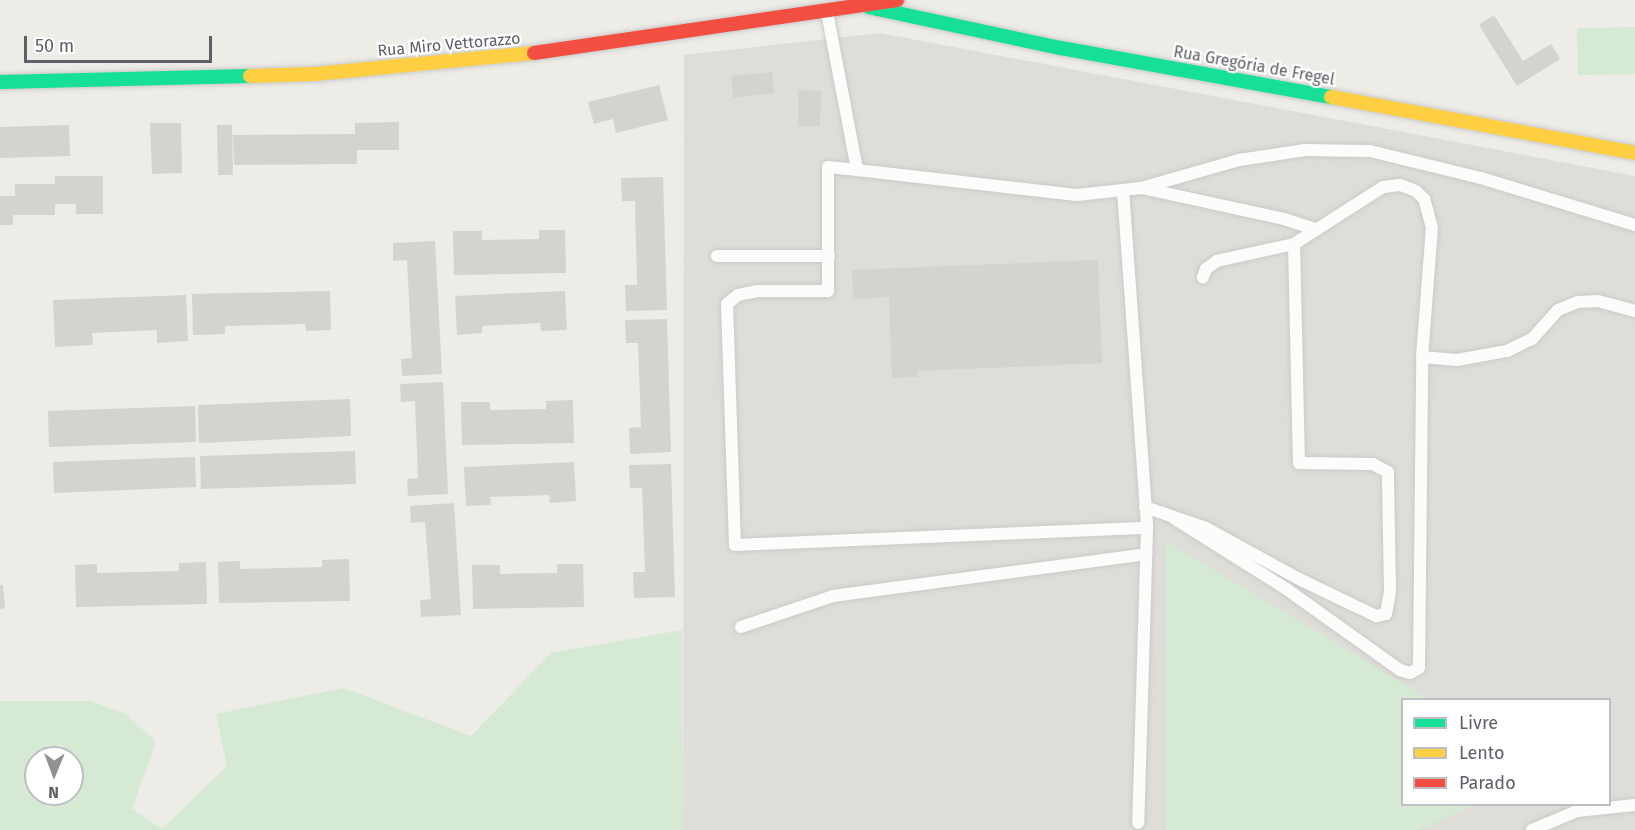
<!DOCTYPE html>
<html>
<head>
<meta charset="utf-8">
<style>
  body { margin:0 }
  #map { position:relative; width:1635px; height:830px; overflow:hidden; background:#edece7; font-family:"Fira Sans",sans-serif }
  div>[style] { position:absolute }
  .industrial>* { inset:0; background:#deddd8 }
  .green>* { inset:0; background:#d5e9d4 }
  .building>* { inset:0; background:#d3d3d0 }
  .roads { filter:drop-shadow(0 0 2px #cacaca) drop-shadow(0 0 2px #cacaca) }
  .lane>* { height:12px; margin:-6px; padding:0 6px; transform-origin:6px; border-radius:6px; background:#fcfcfb }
  .fast>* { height:14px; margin:-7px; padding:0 7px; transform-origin:7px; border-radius:7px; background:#16e098 }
  .slow>* { height:14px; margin:-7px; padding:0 7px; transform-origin:7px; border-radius:7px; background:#ffcf43 }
  .jam>* { height:14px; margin:-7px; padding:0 7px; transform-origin:7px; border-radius:7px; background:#f24e42 }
  span { translate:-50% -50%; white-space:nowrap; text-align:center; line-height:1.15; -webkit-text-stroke:4.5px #fff; paint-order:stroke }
  .street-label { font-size:16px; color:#5d6066 }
  .legend { position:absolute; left:1401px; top:698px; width:210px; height:108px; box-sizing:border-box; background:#fff; border:2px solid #bebfc2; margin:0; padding:8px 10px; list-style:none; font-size:18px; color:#5d6066 }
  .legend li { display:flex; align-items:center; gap:12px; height:30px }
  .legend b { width:30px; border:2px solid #bebfc2 }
  .north { position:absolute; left:24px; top:746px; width:60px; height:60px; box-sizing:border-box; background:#fff; border:2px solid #bebfc2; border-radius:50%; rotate:181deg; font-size:16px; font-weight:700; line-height:24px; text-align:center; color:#5d6066 }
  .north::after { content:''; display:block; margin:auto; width:21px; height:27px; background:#8f9193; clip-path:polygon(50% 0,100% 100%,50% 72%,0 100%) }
  .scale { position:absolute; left:24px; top:36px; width:188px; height:27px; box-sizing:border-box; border:3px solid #5d6066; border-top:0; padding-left:8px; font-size:18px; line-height:21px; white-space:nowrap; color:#5d6066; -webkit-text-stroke:4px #fff; paint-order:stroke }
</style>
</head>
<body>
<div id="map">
  <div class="industrial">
    <i style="clip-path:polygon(evenodd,880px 33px,1635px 176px,1635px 830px,683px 830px,684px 55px,880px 33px,1402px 700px,1610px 700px,1610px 804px,1402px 804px,1402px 700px)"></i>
  </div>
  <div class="green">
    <i style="clip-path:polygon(1635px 27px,1635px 74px,1578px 75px,1577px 28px)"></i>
    <i style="clip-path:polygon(1166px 541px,1429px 699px,1402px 700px,1402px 804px,1474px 805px,1419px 830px,1166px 830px)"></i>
    <i style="clip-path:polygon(evenodd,682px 630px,683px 830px,0 830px,0 701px,90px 701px,126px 714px,156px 742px,132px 809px,162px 829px,227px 766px,216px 714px,344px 688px,471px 736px,551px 653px,682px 630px,36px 758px,72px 758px,72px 794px,36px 794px,36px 758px)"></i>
  </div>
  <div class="building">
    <i style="clip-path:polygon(1494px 15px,1523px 61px,1551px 44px,1560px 59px,1517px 86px,1479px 25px)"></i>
    <i style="clip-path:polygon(772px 72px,774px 93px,733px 98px,731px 76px)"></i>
    <i style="clip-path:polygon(659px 85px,668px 120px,616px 133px,613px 119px,594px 124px,588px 102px)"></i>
    <i style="clip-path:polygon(798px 90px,821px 91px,820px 126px,798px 126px)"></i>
    <i style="clip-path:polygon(399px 122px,399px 150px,357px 150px,357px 164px,234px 165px,233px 135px,355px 134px,355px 123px)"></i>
    <i style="clip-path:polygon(150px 123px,181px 123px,182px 173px,152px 174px)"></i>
    <i style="clip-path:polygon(69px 125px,70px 156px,0 158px,0 127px)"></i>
    <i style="clip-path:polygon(217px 125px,232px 125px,233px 175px,218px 175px)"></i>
    <i style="clip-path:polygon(55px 176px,103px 176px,103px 214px,76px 214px,76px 204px,55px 204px,55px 215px,13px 215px,13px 225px,0 225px,0 196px,15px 196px,15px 184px,55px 184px)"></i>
    <i style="clip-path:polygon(663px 177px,667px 310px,626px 311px,625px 285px,637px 285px,635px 201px,622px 201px,621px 178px)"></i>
    <i style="clip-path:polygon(539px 230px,565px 230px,566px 273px,454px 275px,453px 231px,482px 231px,482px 240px,539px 239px)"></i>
    <i style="clip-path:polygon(435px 241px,442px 374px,402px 376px,401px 359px,412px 358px,407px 260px,393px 261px,393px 243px)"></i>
    <i style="clip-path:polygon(1098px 260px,1102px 363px,917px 371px,918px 377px,892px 378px,889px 297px,853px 299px,852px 270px)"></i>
    <i style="clip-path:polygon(330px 291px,331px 330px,306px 331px,305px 324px,225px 326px,225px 334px,193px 335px,192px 294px)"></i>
    <i style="clip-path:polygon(565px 291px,567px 330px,541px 331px,540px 323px,482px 326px,482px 333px,457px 335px,455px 296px)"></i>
    <i style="clip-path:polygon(186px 295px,188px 341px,157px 343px,157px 330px,92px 333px,93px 345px,55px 347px,53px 300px)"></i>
    <i style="clip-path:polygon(667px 319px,671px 452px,630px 454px,629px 428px,641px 427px,638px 343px,626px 343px,625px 320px)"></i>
    <i style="clip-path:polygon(443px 382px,448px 494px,408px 496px,407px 479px,418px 478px,415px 401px,401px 402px,400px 384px)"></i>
    <i style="clip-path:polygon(350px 399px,351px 436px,199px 443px,198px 405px)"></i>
    <i style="clip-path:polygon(573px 400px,574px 443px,462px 445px,461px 402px,490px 402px,490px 410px,546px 409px,546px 401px)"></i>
    <i style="clip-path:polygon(195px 406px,196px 442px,49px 447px,48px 411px)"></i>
    <i style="clip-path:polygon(355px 451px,356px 484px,201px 489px,200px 456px)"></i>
    <i style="clip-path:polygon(195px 457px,196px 487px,54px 493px,53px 462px)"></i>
    <i style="clip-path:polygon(574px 462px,576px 501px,550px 503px,549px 495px,490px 497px,491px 505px,466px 506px,464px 467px)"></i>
    <i style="clip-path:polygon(671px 464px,675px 597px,634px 598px,633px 572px,645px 572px,642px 488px,630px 488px,629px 465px)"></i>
    <i style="clip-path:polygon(454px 503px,461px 615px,421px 617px,420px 600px,431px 599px,425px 522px,411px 523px,410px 506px)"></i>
    <i style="clip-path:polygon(349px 559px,350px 601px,219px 603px,218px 562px,240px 561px,240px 569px,322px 567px,322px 560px)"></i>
    <i style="clip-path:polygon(206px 562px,207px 604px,76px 607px,75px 565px,97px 564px,97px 573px,179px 571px,179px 563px)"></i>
    <i style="clip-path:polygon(557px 564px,583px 564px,584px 607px,473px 609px,472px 565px,500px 565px,500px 574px,557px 573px)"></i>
    <i style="clip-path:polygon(0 585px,3px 585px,5px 608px,0 609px)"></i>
  </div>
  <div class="roads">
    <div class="lane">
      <i style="left:827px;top:12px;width:161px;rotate:79.2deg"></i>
      <i style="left:857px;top:170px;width:221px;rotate:6.5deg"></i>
      <i style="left:1077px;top:195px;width:64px;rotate:-6.2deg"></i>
      <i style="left:1141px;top:188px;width:102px;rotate:-15.9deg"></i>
      <i style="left:1239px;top:160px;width:67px;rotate:-8.6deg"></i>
      <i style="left:1305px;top:150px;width:65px;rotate:0.9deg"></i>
      <i style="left:1370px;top:151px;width:114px;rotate:13.7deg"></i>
      <i style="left:1481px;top:178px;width:161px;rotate:17deg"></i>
      <i style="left:857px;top:170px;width:29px;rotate:-174deg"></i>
      <i style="left:828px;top:167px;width:124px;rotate:90deg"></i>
      <i style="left:828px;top:291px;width:70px;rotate:180deg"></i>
      <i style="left:758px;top:291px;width:20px;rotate:169deg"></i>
      <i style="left:738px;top:295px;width:14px;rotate:141deg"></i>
      <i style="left:727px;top:304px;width:241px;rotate:88.1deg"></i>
      <i style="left:735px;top:545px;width:412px;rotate:-2.4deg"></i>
      <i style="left:1142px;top:188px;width:145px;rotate:12.3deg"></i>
      <i style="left:1284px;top:219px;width:33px;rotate:18deg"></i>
      <i style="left:1123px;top:190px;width:339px;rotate:85.9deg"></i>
      <i style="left:1147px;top:528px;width:295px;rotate:91.7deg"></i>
      <i style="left:717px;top:256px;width:112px"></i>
      <i style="left:1422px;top:357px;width:35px;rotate:5deg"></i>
      <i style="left:1457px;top:360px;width:51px;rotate:-10.2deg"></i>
      <i style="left:1507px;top:351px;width:28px;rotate:-26deg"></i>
      <i style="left:1532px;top:339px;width:39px;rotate:-48deg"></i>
      <i style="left:1558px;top:310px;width:22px;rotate:-22deg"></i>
      <i style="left:1578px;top:302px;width:20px;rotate:-3deg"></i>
      <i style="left:1598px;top:301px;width:38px;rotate:15deg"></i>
      <i style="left:1145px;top:507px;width:65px;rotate:19deg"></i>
      <i style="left:1206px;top:528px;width:104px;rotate:28.8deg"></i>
      <i style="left:1297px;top:578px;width:88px;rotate:25.7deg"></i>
      <i style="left:1376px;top:616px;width:10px;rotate:-11deg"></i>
      <i style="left:1386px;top:614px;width:22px;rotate:-80deg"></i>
      <i style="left:1390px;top:592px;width:120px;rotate:-91deg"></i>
      <i style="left:1388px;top:472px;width:17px;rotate:-152deg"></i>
      <i style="left:1373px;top:464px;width:74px;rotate:-179.2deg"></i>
      <i style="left:1299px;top:463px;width:219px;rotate:-91.3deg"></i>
      <i style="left:1175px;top:519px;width:130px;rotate:32.1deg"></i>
      <i style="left:1285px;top:588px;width:141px;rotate:35.5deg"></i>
      <i style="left:1400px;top:670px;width:10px;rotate:17deg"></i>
      <i style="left:1410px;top:673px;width:10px;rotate:-29deg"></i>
      <i style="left:1419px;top:668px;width:311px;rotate:-89.4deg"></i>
      <i style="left:1422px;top:357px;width:129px;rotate:-85.6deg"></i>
      <i style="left:1432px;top:228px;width:30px;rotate:-105deg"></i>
      <i style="left:1424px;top:199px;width:11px;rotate:-135deg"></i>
      <i style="left:1416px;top:191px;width:17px;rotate:-159deg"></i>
      <i style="left:1400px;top:185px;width:17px;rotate:173deg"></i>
      <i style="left:1383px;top:187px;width:106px;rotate:147.4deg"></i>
      <i style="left:1294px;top:244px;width:79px;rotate:167.6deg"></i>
      <i style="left:1217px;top:261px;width:14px;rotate:144deg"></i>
      <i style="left:1206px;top:269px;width:9px;rotate:111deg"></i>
      <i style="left:741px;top:627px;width:97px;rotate:-18.6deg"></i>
      <i style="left:833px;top:596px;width:316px;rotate:-7.6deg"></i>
      <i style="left:1532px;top:830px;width:49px;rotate:-22.9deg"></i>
      <i style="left:1577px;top:811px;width:58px;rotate:-5.9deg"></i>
    </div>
    <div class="fast">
      <i style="left:869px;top:7px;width:196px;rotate:12.1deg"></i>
      <i style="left:1061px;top:48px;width:274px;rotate:10.3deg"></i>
      <i style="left:0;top:82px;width:250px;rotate:-1.4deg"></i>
    </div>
    <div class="slow">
      <i style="left:250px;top:76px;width:65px;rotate:-1.8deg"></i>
      <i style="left:315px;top:74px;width:220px;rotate:-5.5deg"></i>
      <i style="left:1331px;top:97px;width:309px;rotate:10.4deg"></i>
    </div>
    <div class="jam">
      <i style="left:534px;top:53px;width:367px;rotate:-8.3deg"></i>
    </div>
  </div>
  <div class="street-label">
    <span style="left:449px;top:45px;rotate:-5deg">Rua Miro Vettorazzo</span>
    <span style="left:1254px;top:66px;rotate:10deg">Rua Gregória de Fregel</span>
  </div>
  <ul class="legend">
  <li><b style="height:8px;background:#16e098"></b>Livre</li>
  <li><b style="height:8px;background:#ffcf43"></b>Lento</li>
  <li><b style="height:8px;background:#f24e42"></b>Parado</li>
  </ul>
  <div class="north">N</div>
  <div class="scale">50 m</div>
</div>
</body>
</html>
